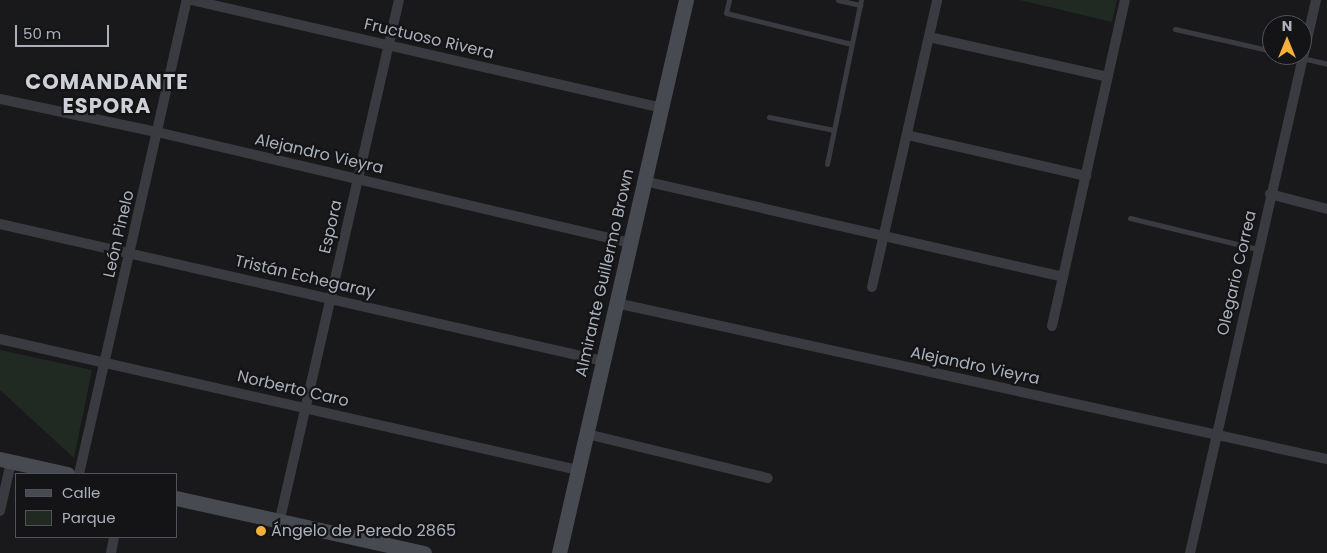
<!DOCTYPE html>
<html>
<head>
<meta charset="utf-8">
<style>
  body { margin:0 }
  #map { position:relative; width:1327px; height:553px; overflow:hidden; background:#19191b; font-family:Poppins,sans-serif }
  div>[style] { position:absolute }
  .green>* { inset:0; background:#212a22 }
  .lane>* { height:5px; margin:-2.5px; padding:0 2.5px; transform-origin:2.5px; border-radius:2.5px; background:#3a3b41 }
  .street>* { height:10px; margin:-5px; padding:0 5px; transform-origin:5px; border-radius:5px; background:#3a3b41 }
  .secondary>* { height:15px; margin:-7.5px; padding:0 7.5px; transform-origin:7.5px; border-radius:7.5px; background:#484a51 }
  .dots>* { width:14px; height:14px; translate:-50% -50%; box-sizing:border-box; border:2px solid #141417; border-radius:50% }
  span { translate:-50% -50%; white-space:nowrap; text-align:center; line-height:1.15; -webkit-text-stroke:4.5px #141417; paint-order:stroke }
  .street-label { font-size:16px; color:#abb1bb }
  .poi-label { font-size:16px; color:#abb1bb }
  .left { translate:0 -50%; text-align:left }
  .district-label { font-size:21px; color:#cdd0d7; font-weight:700; letter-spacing:1px }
  .legend { position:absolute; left:15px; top:473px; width:162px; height:65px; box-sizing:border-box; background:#141417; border:1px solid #505359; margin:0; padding:6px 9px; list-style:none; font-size:15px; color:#abb1bb }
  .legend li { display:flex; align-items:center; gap:10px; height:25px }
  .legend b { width:25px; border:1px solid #505359 }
  .north { position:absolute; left:1262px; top:15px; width:50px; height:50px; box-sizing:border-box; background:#141417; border:1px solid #505359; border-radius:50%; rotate:0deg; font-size:14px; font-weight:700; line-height:20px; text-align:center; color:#abb1bb }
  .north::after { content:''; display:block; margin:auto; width:18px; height:22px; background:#f4b038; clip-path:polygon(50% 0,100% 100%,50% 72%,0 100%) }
  .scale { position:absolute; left:15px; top:25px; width:94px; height:22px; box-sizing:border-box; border:2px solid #abb1bb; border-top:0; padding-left:6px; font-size:15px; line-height:18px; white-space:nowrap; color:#abb1bb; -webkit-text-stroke:4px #141417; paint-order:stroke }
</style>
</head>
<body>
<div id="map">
  <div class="green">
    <i style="clip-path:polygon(1020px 0,1117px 0,1112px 22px)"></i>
    <i style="clip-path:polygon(0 350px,92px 370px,74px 458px,0 390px)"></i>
  </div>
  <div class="lane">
    <i style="left:729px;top:0;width:13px;rotate:103deg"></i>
    <i style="left:726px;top:13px;width:129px;rotate:13.9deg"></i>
    <i style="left:838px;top:0;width:23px;rotate:13deg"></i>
    <i style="left:1175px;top:29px;width:99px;rotate:12.8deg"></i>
    <i style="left:1289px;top:55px;width:39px;rotate:13deg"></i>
    <i style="left:769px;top:117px;width:66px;rotate:11.3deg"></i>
    <i style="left:827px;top:164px;width:167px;rotate:-78.3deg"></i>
    <i style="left:1130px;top:218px;width:131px;rotate:13.7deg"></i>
  </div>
  <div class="street">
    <i style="left:191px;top:0;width:481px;rotate:12.9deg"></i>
    <i style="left:929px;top:37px;width:183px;rotate:12.6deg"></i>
    <i style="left:0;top:99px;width:160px;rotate:11.9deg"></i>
    <i style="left:157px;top:132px;width:486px;rotate:13.2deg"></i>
    <i style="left:907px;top:135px;width:184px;rotate:12.9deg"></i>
    <i style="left:644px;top:181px;width:430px;rotate:12.9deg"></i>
    <i style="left:1270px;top:194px;width:59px;rotate:14.7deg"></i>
    <i style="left:0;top:224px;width:618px;rotate:12.8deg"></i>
    <i style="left:872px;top:287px;width:294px;rotate:-77.2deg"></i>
    <i style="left:616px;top:303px;width:728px;rotate:12.38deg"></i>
    <i style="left:1052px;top:326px;width:334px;rotate:-77.4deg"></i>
    <i style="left:0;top:339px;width:593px;rotate:12.77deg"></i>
    <i style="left:587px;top:434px;width:186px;rotate:13.7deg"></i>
    <i style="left:79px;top:474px;width:486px;rotate:-77.2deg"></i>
    <i style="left:0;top:511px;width:50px;rotate:-77.3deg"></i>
    <i style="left:280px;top:519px;width:532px;rotate:-77.09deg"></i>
    <i style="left:111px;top:553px;width:16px;rotate:-79deg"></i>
    <i style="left:1190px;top:553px;width:567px;rotate:-77.16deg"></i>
  </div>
  <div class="secondary">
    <i style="left:0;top:459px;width:69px;rotate:12.6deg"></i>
    <i style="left:176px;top:498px;width:254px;rotate:12.5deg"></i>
    <i style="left:559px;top:553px;width:567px;rotate:-77.07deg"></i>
  </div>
  <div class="dots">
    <i style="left:261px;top:531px;background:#f4b038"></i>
  </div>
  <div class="street-label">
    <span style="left:429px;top:39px;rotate:13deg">Fructuoso Rivera</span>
    <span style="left:319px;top:154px;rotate:13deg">Alejandro Vieyra</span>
    <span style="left:331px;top:227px;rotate:-77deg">Espora</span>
    <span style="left:119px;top:234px;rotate:-77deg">León Pinelo</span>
    <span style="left:605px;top:273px;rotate:-77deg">Almirante Guillermo Brown</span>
    <span style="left:1237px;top:273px;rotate:-77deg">Olegario Correa</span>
    <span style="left:305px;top:277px;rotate:13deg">Tristán Echegaray</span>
    <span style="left:975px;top:366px;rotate:12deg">Alejandro Vieyra</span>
    <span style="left:293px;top:389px;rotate:13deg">Norberto Caro</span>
  </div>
  <div class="poi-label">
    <span class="left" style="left:271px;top:531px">Ángelo de Peredo 2865</span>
  </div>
  <div class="district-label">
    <span style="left:107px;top:94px">COMANDANTE<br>ESPORA</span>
  </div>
  <ul class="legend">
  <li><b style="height:6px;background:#484a51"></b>Calle</li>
  <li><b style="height:14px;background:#212a22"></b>Parque</li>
  </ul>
  <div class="north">N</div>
  <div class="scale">50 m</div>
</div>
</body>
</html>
